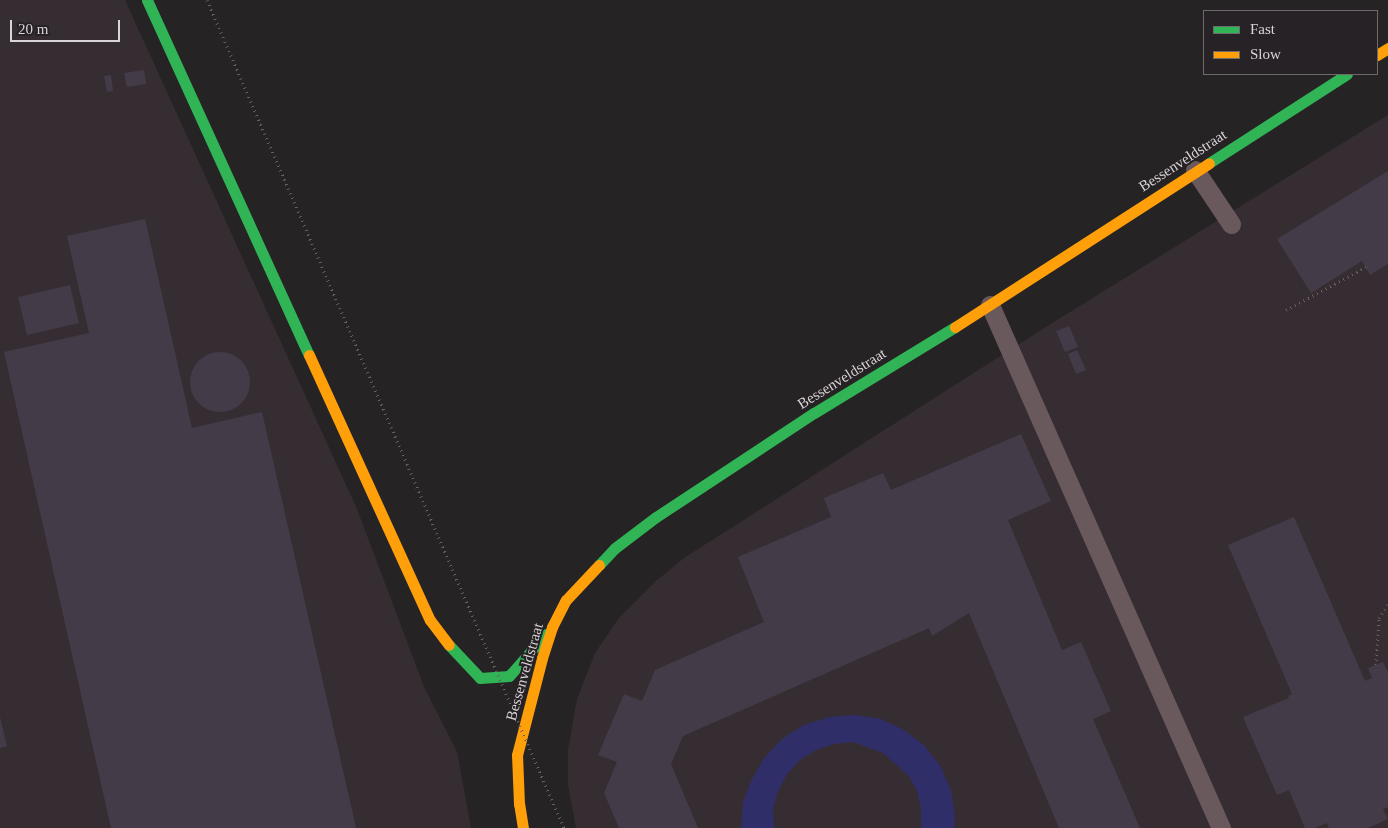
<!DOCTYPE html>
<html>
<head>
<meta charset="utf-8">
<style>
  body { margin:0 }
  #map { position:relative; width:1388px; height:828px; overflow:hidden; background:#262325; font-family:"Times New Roman",serif }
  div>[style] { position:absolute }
  .built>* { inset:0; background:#362d32 }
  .water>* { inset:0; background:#2f2e68 }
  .building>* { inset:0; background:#443b49 }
  .round { border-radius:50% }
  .path>* { height:3px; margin-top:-1.5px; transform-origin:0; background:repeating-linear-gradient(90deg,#6a5e61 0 1px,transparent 0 5px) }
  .lane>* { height:19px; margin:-9.5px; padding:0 9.5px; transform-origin:9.5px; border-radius:9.5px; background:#6a595c }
  .fast>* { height:11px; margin:-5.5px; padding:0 5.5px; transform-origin:5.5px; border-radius:5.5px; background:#30b455 }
  .slow>* { height:11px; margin:-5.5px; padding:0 5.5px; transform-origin:5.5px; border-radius:5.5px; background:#ff9f0a }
  .path-bridge>* { height:3px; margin-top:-1.5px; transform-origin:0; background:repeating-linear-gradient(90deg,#6a5e61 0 1px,transparent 0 5px) }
  span { translate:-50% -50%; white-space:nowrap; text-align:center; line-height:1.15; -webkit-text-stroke:4px #272225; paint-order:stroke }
  .street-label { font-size:15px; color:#d8d5d6 }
  .legend { position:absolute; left:1203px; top:10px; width:175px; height:65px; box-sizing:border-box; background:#272225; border:1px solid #6e6a6c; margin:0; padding:6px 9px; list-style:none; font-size:15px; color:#d8d5d6 }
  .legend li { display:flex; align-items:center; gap:10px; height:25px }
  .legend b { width:25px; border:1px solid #6e6a6c }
  .scale { position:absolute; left:10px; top:20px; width:110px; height:22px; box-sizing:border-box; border:2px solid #d8d5d6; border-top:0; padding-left:6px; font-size:15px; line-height:18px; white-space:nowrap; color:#d8d5d6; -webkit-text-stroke:4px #272225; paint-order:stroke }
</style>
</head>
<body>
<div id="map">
  <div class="built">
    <i style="clip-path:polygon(0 0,125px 0,357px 509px,424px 687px,457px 752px,471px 828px,0 828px)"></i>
    <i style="clip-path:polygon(1388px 115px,1388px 828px,576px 828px,568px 785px,568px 750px,577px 699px,595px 653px,619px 618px,656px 581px,684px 558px,1041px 330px)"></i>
  </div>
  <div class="water">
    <i style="clip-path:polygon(855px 715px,881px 719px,904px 730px,925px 746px,941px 767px,951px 791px,955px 816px,954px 828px,921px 828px,921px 808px,917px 791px,909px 776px,883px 753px,853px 742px,834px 744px,816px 750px,800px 760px,787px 774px,778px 791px,773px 809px,774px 828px,741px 828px,743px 802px,751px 781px,764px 758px,782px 739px,804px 725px,829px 717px)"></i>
  </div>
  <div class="building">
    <i style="clip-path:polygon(144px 70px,146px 84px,127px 87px,124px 73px)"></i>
    <i style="clip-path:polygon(111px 75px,113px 91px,107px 92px,104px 76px)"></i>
    <i style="clip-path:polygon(1388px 171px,1388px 264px,1370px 275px,1362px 261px,1311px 293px,1277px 239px)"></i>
    <i style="clip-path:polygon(145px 219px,192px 428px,262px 412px,356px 828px,111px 828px,4px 352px,89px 333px,67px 236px)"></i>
    <i style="clip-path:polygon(70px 285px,79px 323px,27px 335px,18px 297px)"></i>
    <i style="clip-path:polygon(1069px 326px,1078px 347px,1065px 352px,1056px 331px)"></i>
    <i style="clip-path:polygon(1077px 350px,1086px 370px,1076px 374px,1068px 354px)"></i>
    <i class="round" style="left:190px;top:352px;width:60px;height:60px"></i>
    <i style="clip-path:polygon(1021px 434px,1051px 501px,1008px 520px,1062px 650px,1081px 642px,1111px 711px,1093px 719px,1140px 828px,1059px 828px,969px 613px,932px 636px,929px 628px,683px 736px,671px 764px,698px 828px,619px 828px,604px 793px,617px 762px,598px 755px,624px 694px,642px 701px,655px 670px,764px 622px,738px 557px,831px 517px,824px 498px,883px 473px,891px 490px)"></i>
    <i style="clip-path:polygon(1294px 517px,1365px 681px,1372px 678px,1368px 668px,1383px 662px,1388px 672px,1388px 807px,1383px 809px,1388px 819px,1368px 828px,1329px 828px,1327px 823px,1315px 828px,1305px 828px,1289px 790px,1277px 795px,1243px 717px,1289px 698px,1288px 696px,1292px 694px,1228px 545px)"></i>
    <i style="clip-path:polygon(0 717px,7px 746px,0 748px)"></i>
  </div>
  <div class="path">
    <i style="left:1286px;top:310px;width:91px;rotate:-28.3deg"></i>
    <i style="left:1376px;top:665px;width:47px;rotate:-86.3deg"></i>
    <i style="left:1379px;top:618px;width:17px;rotate:-57deg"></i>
  </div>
  <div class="lane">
    <i style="left:1195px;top:170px;width:65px;rotate:56.3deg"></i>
    <i style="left:990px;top:305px;width:572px;rotate:66.17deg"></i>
  </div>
  <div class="fast">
    <i style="left:147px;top:0;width:390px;rotate:65.5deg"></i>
    <i style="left:1209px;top:163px;width:164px;rotate:-32.8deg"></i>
    <i style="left:599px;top:565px;width:23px;rotate:-47deg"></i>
    <i style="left:615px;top:548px;width:51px;rotate:-37.1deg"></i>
    <i style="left:656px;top:517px;width:189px;rotate:-33.4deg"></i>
    <i style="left:814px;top:413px;width:165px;rotate:-31.4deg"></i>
    <i style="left:449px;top:645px;width:45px;rotate:46.8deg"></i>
    <i style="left:480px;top:678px;width:29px;rotate:-4deg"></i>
    <i style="left:509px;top:676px;width:56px;rotate:-48.6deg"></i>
  </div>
  <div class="slow">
    <i style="left:1377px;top:55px;width:13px;rotate:-32deg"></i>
    <i style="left:955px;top:327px;width:302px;rotate:-32.8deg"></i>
    <i style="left:309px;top:355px;width:291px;rotate:65.5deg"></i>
    <i style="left:430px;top:620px;width:31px;rotate:53deg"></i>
    <i style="left:523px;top:828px;width:24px;rotate:-99deg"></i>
    <i style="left:519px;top:804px;width:49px;rotate:-92.3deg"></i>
    <i style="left:517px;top:755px;width:100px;rotate:-75.5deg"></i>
    <i style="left:542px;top:658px;width:33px;rotate:-72deg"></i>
    <i style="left:552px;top:627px;width:30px;rotate:-63deg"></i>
    <i style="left:566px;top:600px;width:48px;rotate:-46.7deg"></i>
  </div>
  <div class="path-bridge">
    <i style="left:207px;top:0;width:902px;rotate:66.68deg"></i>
  </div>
  <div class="street-label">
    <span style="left:1183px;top:161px;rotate:-33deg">Bessenveldstraat</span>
    <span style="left:842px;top:379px;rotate:-32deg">Bessenveldstraat</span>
    <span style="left:525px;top:672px;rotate:-74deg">Bessenveldstraat</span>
  </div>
  <ul class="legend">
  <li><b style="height:6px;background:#30b455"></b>Fast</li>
  <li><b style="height:6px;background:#ff9f0a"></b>Slow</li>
  </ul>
  <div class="scale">20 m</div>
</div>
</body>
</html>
